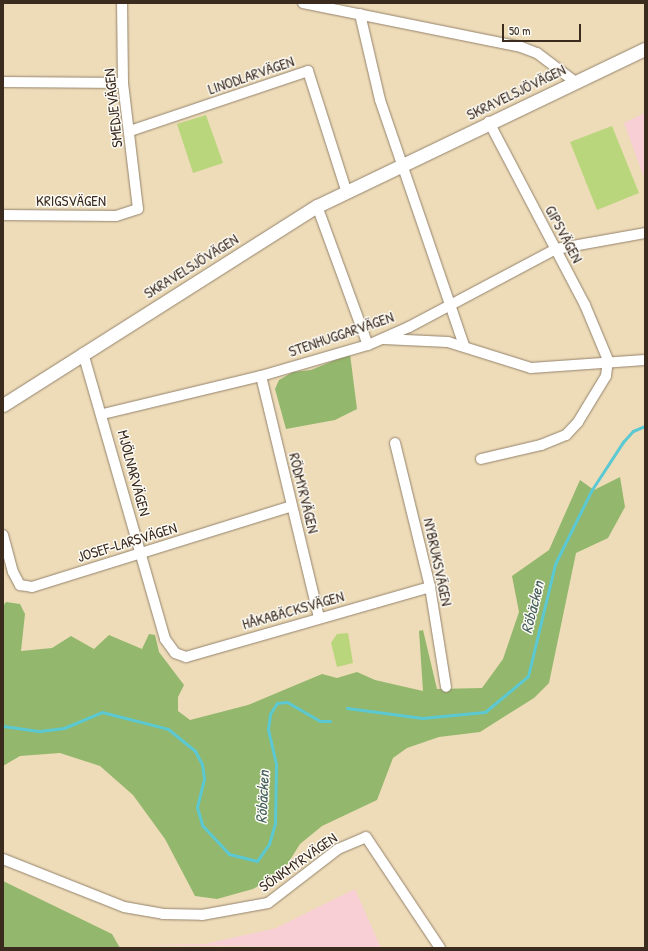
<!DOCTYPE html>
<html>
<head>
<meta charset="utf-8">
<style>
  body { margin:0 }
  #map { position:relative; width:648px; height:951px; overflow:hidden; background:#eedcb9; font-family:"Patrick Hand",sans-serif }
  div>[style] { position:absolute }
  .built>* { inset:0; background:#f7cfd4 }
  .green>* { inset:0; background:#bad67c }
  .forest>* { inset:0; background:#93b76c }
  .stream>* { height:3px; margin:-1.5px; padding:0 1.5px; transform-origin:1.5px; border-radius:1.5px; background:#5bc8d2 }
  .roads { filter:drop-shadow(0 0 1px #94836c) drop-shadow(0 0 1px #94836c) }
  .minor>* { height:10px; margin:-5px; padding:0 5px; transform-origin:5px; border-radius:5px; background:#fff }
  .tertiary>* { height:13px; margin:-6.5px; padding:0 6.5px; transform-origin:6.5px; border-radius:6.5px; background:#fff }
  span { translate:-50% -50%; white-space:nowrap; text-align:center; line-height:1.15; -webkit-text-stroke:3px #fdfcf7; paint-order:stroke }
  .street-label { font-size:15px; color:#3b2a1e }
  .water-label { font-size:16px; color:#46615d; font-style:italic }
  .frame { position:absolute; inset:0; border:4px solid #3b2a1e; pointer-events:none }
  .scale { position:absolute; left:502px; top:24px; width:79px; height:18px; box-sizing:border-box; border:2px solid #3b2a1e; border-top:0; padding-left:5px; font-size:12px; line-height:14px; white-space:nowrap; color:#3b2a1e; -webkit-text-stroke:3px #fdfcf7; paint-order:stroke }
</style>
</head>
<body>
<div id="map">
  <div class="built">
    <i style="clip-path:polygon(645px 113px,645px 180px,624px 123px)"></i>
    <i style="clip-path:polygon(355px 889px,381px 948px,140px 945px,205px 944px,276px 928px)"></i>
  </div>
  <div class="green">
    <i style="clip-path:polygon(206px 115px,223px 163px,193px 173px,177px 124px)"></i>
    <i style="clip-path:polygon(612px 126px,639px 193px,597px 210px,570px 142px)"></i>
    <i style="clip-path:polygon(348px 633px,353px 663px,337px 667px,331px 643px,337px 634px)"></i>
  </div>
  <div class="forest">
    <i style="clip-path:polygon(350px 354px,357px 409px,335px 420px,286px 429px,275px 389px,279px 380px,293px 372px,311px 370px)"></i>
    <i style="clip-path:polygon(620px 477px,625px 507px,608px 538px,576px 553px,549px 683px,534px 698px,480px 732px,439px 737px,407px 748px,393px 758px,377px 800px,322px 826px,300px 844px,283px 871px,253px 889px,217px 899px,195px 896px,165px 839px,133px 795px,100px 766px,60px 753px,20px 756px,3px 766px,3px 606px,6px 602px,20px 604px,25px 614px,21px 651px,52px 648px,71px 636px,94px 649px,109px 635px,142px 649px,149px 634px,155px 635px,159px 652px,184px 685px,178px 697px,178px 711px,190px 720px,248px 705px,322px 674px,337px 678px,357px 672px,375px 680px,423px 691px,419px 631px,423px 630px,437px 689px,482px 688px,503px 659px,519px 612px,512px 576px,549px 550px,580px 480px,594px 490px)"></i>
    <i style="clip-path:polygon(3px 881px,112px 934px,120px 948px,3px 948px)"></i>
  </div>
  <div class="stream">
    <i style="left:347px;top:708px;width:76px;rotate:7.6deg"></i>
    <i style="left:422px;top:718px;width:63px;rotate:-5.4deg"></i>
    <i style="left:485px;top:712px;width:56px;rotate:-39.9deg"></i>
    <i style="left:528px;top:676px;width:115px;rotate:-76.4deg"></i>
    <i style="left:555px;top:564px;width:81px;rotate:-63.7deg"></i>
    <i style="left:591px;top:491px;width:59px;rotate:-56.9deg"></i>
    <i style="left:623px;top:442px;width:15px;rotate:-48deg"></i>
    <i style="left:633px;top:431px;width:13px;rotate:-23deg"></i>
    <i style="left:3px;top:726px;width:37px;rotate:8deg"></i>
    <i style="left:40px;top:731px;width:24px;rotate:-7deg"></i>
    <i style="left:64px;top:728px;width:41px;rotate:-22.8deg"></i>
    <i style="left:102px;top:712px;width:68px;rotate:14.4deg"></i>
    <i style="left:168px;top:729px;width:35px;rotate:39deg"></i>
    <i style="left:195px;top:751px;width:15px;rotate:62deg"></i>
    <i style="left:202px;top:764px;width:15px;rotate:82deg"></i>
    <i style="left:204px;top:779px;width:29px;rotate:104deg"></i>
    <i style="left:197px;top:807px;width:19px;rotate:74deg"></i>
    <i style="left:202px;top:825px;width:40px;rotate:47deg"></i>
    <i style="left:229px;top:854px;width:29px;rotate:14deg"></i>
    <i style="left:257px;top:861px;width:21px;rotate:-55deg"></i>
    <i style="left:269px;top:844px;width:22px;rotate:-74deg"></i>
    <i style="left:275px;top:823px;width:59px;rotate:-89deg"></i>
    <i style="left:276px;top:764px;width:36px;rotate:-103deg"></i>
    <i style="left:268px;top:729px;width:15px;rotate:-82deg"></i>
    <i style="left:270px;top:714px;width:13px;rotate:-58deg"></i>
    <i style="left:277px;top:703px;width:10px;rotate:-6deg"></i>
    <i style="left:287px;top:702px;width:38px;rotate:30deg"></i>
    <i style="left:320px;top:721px;width:10px"></i>
  </div>
  <div class="roads">
    <div class="minor">
      <i style="left:303px;top:3px;width:222px;rotate:11.4deg"></i>
      <i style="left:521px;top:47px;width:17px;rotate:21deg"></i>
      <i style="left:537px;top:53px;width:46px;rotate:37.1deg"></i>
      <i style="left:360px;top:14px;width:88px;rotate:76.9deg"></i>
      <i style="left:380px;top:100px;width:259px;rotate:71.1deg"></i>
      <i style="left:3px;top:82px;width:120px;rotate:0.5deg"></i>
      <i style="left:130px;top:131px;width:188px;rotate:-18.6deg"></i>
      <i style="left:308px;top:71px;width:125px;rotate:72.3deg"></i>
      <i style="left:317px;top:206px;width:148px;rotate:69.9deg"></i>
      <i style="left:3px;top:215px;width:113px;rotate:0.5deg"></i>
      <i style="left:116px;top:216px;width:23px;rotate:-18deg"></i>
      <i style="left:138px;top:209px;width:127px;rotate:-96.8deg"></i>
      <i style="left:123px;top:83px;width:80px;rotate:-90.7deg"></i>
      <i style="left:384px;top:339px;width:64px;rotate:2.7deg"></i>
      <i style="left:448px;top:342px;width:87px;rotate:17.4deg"></i>
      <i style="left:531px;top:368px;width:114px;rotate:-4deg"></i>
      <i style="left:83px;top:353px;width:298px;rotate:74deg"></i>
      <i style="left:165px;top:639px;width:17px;rotate:54deg"></i>
      <i style="left:175px;top:653px;width:12px;rotate:20deg"></i>
      <i style="left:186px;top:657px;width:254px;rotate:-16deg"></i>
      <i style="left:261px;top:376px;width:248px;rotate:76.5deg"></i>
      <i style="left:103px;top:414px;width:163px;rotate:-13.5deg"></i>
      <i style="left:261px;top:376px;width:111px;rotate:-16.2deg"></i>
      <i style="left:368px;top:345px;width:45px;rotate:-23.7deg"></i>
      <i style="left:409px;top:327px;width:166px;rotate:-28deg"></i>
      <i style="left:556px;top:249px;width:90px;rotate:-10.2deg"></i>
      <i style="left:395px;top:443px;width:148px;rotate:76.3deg"></i>
      <i style="left:430px;top:587px;width:101px;rotate:80.9deg"></i>
      <i style="left:481px;top:459px;width:62px;rotate:-13.1deg"></i>
      <i style="left:541px;top:445px;width:27px;rotate:-22deg"></i>
      <i style="left:566px;top:435px;width:18px;rotate:-47deg"></i>
      <i style="left:578px;top:422px;width:54px;rotate:-58.7deg"></i>
      <i style="left:606px;top:376px;width:16px;rotate:-83deg"></i>
      <i style="left:608px;top:360px;width:60px;rotate:-112.7deg"></i>
      <i style="left:585px;top:305px;width:207px;rotate:-117.7deg"></i>
      <i style="left:3px;top:535px;width:38px;rotate:75deg"></i>
      <i style="left:13px;top:572px;width:15px;rotate:62deg"></i>
      <i style="left:20px;top:585px;width:12px;rotate:9deg"></i>
      <i style="left:32px;top:587px;width:272px;rotate:-17.3deg"></i>
      <i style="left:3px;top:859px;width:130px;rotate:21.6deg"></i>
      <i style="left:124px;top:907px;width:40px;rotate:10deg"></i>
      <i style="left:163px;top:914px;width:39px;rotate:1deg"></i>
      <i style="left:202px;top:915px;width:67px;rotate:-10.3deg"></i>
      <i style="left:268px;top:903px;width:88px;rotate:-37.6deg"></i>
      <i style="left:338px;top:849px;width:30px;rotate:-23deg"></i>
      <i style="left:366px;top:837px;width:133px;rotate:56.3deg"></i>
    </div>
    <div class="tertiary">
      <i style="left:3px;top:405px;width:372px;rotate:-32.4deg"></i>
      <i style="left:317px;top:206px;width:364px;rotate:-25.6deg"></i>
    </div>
  </div>
  <div class="street-label">
    <span style="left:251px;top:75px;rotate:-19deg">LINODLARVÄGEN</span>
    <span style="left:516px;top:92px;rotate:-26deg">SKRAVELSJÖVÄGEN</span>
    <span style="left:113px;top:108px;rotate:-96deg">SMEDJEVÄGEN</span>
    <span style="left:71px;top:201px">KRIGSVÄGEN</span>
    <span style="left:564px;top:234px;rotate:62deg">GIPSVÄGEN</span>
    <span style="left:191px;top:266px;rotate:-32deg">SKRAVELSJÖVÄGEN</span>
    <span style="left:341px;top:334px;rotate:-19deg">STENHUGGARVÄGEN</span>
    <span style="left:134px;top:473px;rotate:75deg">MJÖLNARVÄGEN</span>
    <span style="left:304px;top:493px;rotate:76deg">RÖDMYRVÄGEN</span>
    <span style="left:127px;top:542px;rotate:-17deg">JOSEF-LARSVÄGEN</span>
    <span style="left:438px;top:562px;rotate:78deg">NYBRUKSVÄGEN</span>
    <span style="left:293px;top:610px;rotate:-16deg">HÅKABÄCKSVÄGEN</span>
    <span style="left:298px;top:862px;rotate:-35deg">SÖNKMYRVÄGEN</span>
  </div>
  <div class="water-label">
    <span style="left:532px;top:607px;rotate:-76deg">Röbäcken</span>
    <span style="left:262px;top:797px;rotate:-87deg">Röbäcken</span>
  </div>
  <div class="frame"></div>
  <div class="scale">50 m</div>
</div>
</body>
</html>
